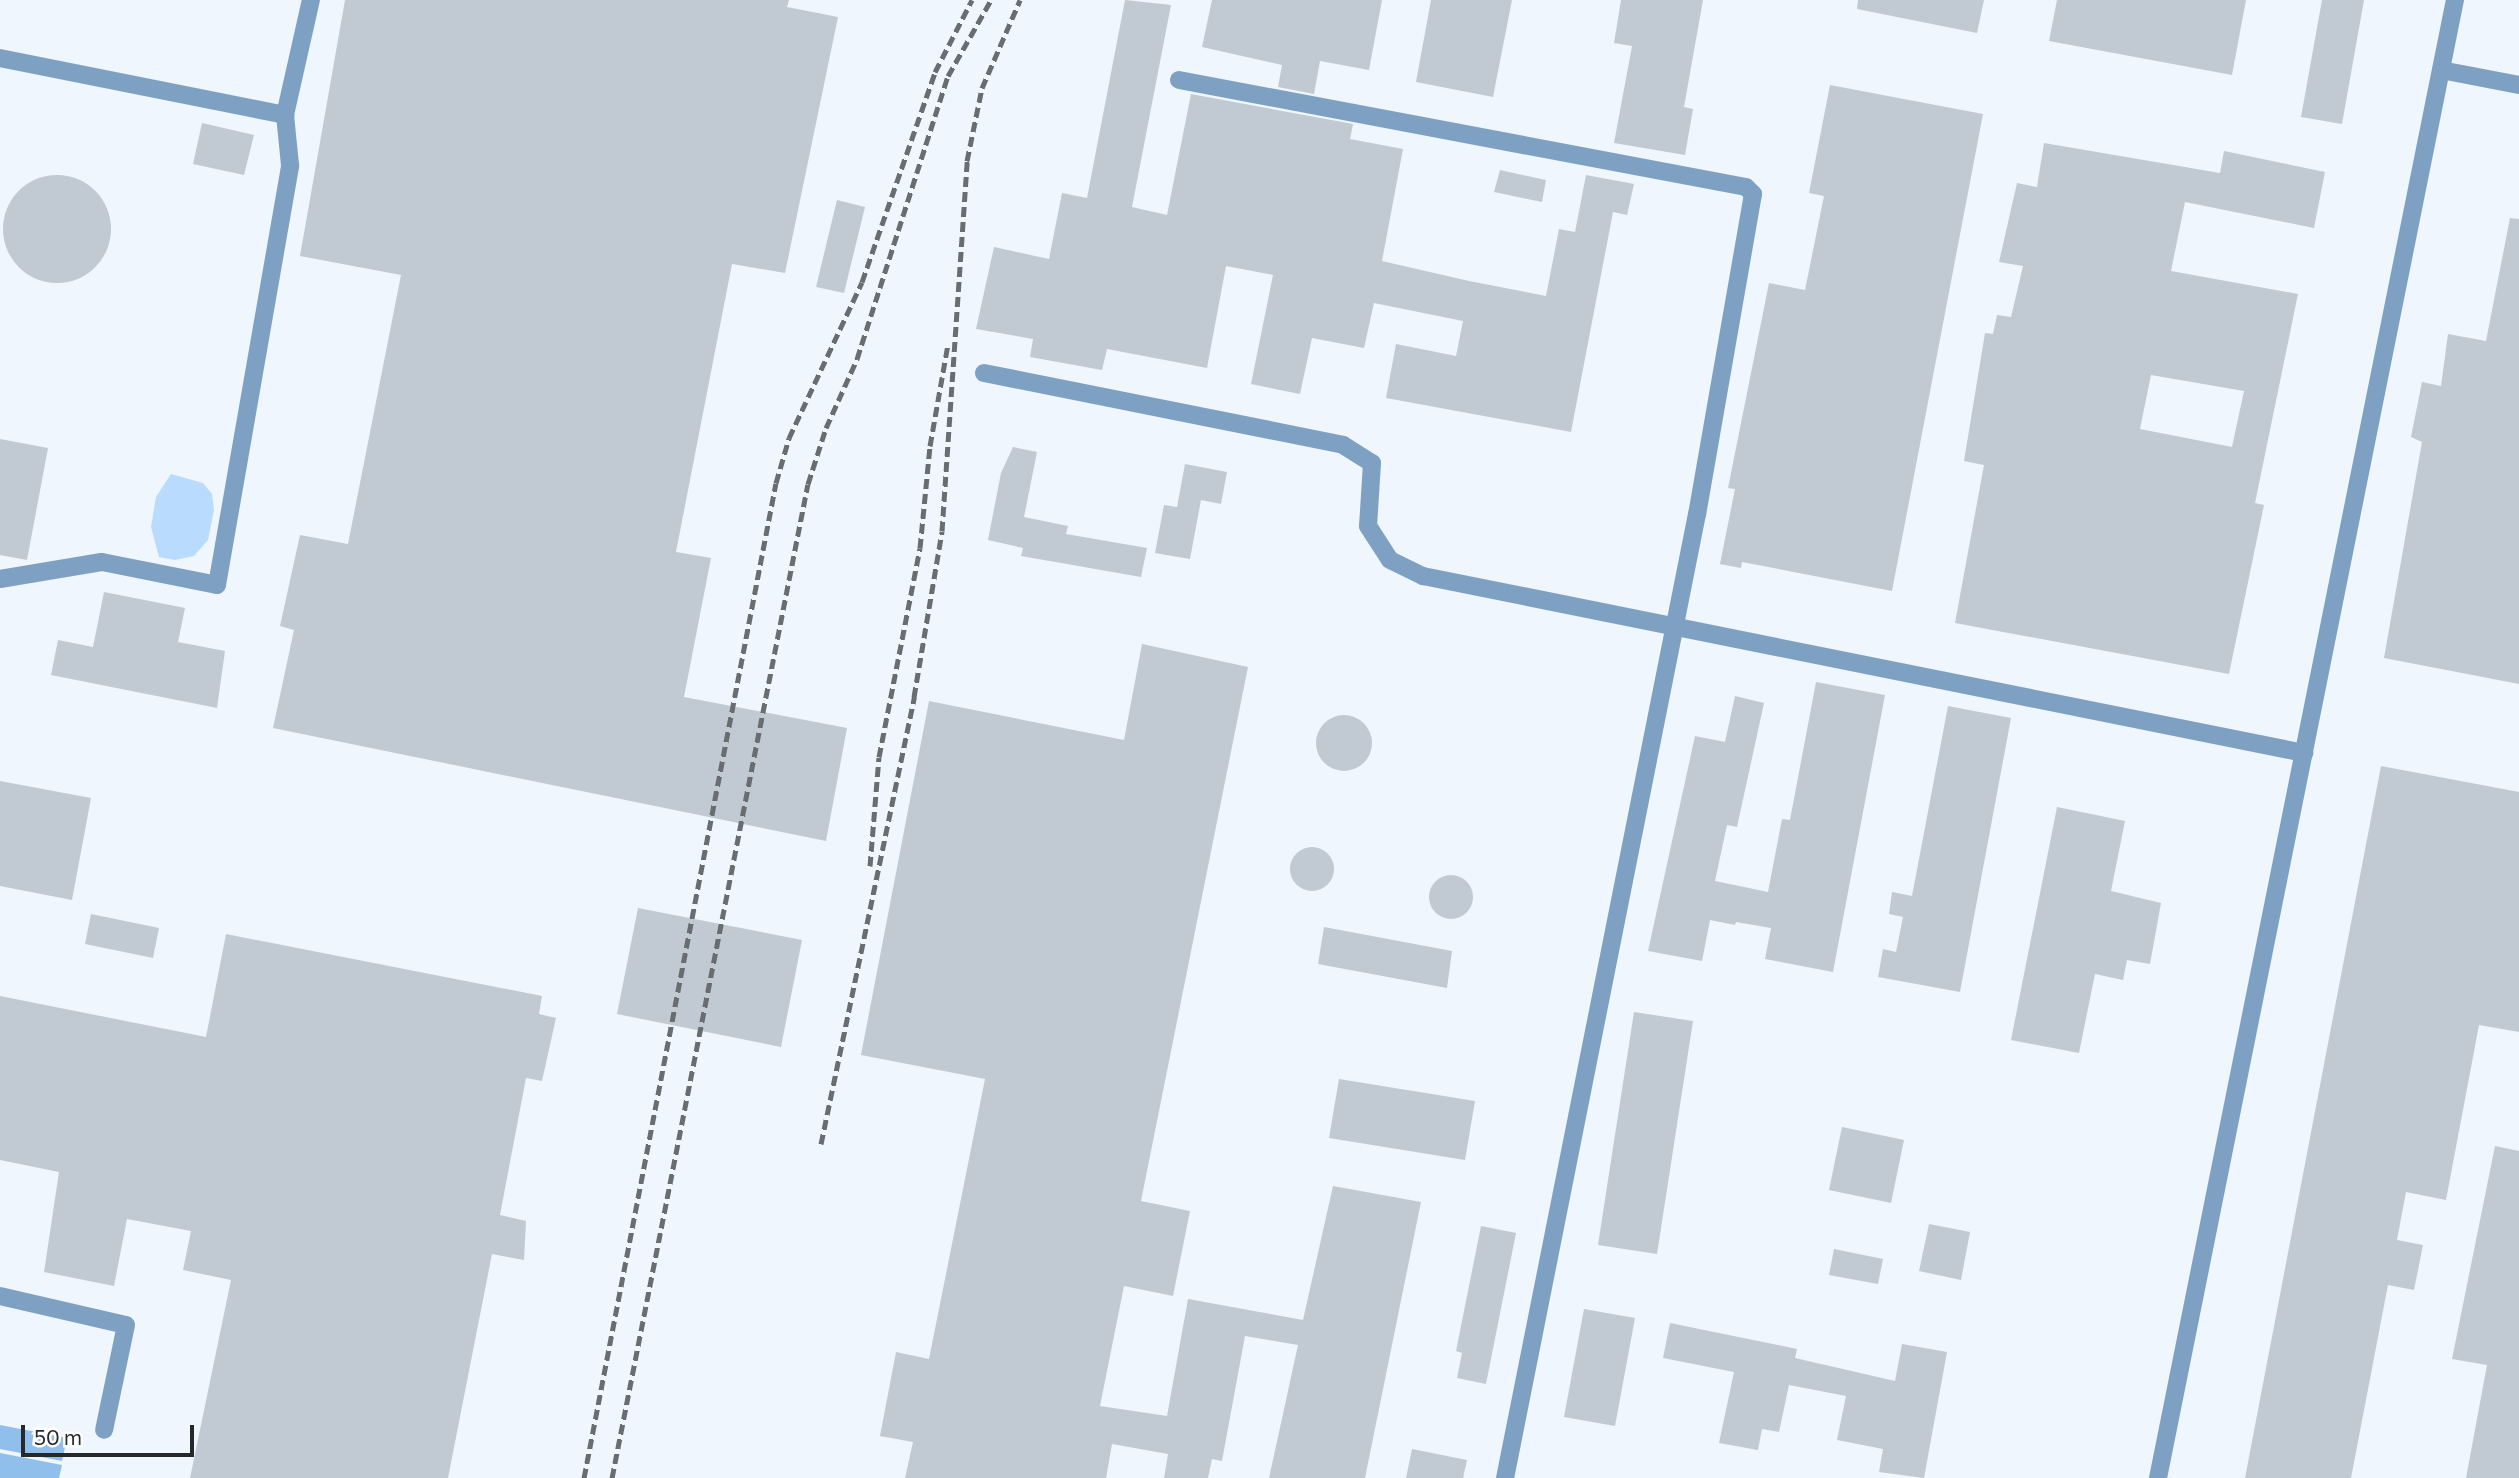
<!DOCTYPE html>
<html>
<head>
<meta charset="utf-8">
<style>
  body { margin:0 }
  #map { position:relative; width:2519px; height:1478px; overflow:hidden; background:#eff6fd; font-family:Commissioner,sans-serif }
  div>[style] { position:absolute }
  .green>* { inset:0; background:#b9dbfd }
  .water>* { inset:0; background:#91bfeb }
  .building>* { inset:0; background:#c1c9d2 }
  .round { border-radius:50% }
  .minor>* { height:18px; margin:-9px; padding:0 9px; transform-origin:9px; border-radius:9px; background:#7ea1c3 }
  .rail>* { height:5px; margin-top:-2.5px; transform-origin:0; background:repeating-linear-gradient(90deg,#686d71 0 10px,transparent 0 15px) }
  span { translate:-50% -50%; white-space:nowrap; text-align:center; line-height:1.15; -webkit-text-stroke:5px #fff; paint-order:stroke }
  .scale { position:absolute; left:21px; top:1425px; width:173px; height:32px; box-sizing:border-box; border:4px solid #25292c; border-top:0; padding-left:9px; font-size:21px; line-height:24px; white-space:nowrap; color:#25292c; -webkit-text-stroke:5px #fff; paint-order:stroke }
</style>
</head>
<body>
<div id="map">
  <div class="green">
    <i style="clip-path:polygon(171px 474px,203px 483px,212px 494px,214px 510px,208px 540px,194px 556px,175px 560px,159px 557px,151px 527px,156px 497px)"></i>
  </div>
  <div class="water">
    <i style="clip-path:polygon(0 1425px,67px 1438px,62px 1461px,0 1449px)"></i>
    <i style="clip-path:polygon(0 1453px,62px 1465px,59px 1478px,0 1478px)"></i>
  </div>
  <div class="building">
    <i style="clip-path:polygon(345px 0,789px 0,787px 7px,838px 17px,785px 273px,732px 264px,676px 552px,711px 558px,684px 697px,847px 728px,826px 841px,273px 728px,294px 630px,280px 626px,300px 535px,348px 544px,401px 275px,300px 256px)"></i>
    <i style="clip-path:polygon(1125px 0,1171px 5px,1132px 207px,1167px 215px,1191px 94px,1353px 124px,1350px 139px,1403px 149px,1382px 261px,1469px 281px,1546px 296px,1559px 229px,1575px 232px,1586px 175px,1634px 184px,1627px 215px,1613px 212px,1571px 432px,1386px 398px,1396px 344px,1456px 356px,1463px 321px,1374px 303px,1364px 348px,1312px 338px,1300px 394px,1251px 384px,1273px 275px,1226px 266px,1207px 368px,1107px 349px,1102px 370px,1030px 357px,1033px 339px,976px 329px,994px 247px,1049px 259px,1062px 193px,1087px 198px)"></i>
    <i style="clip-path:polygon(1212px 0,1382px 0,1369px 70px,1320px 61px,1314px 94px,1278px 87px,1282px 65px,1202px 47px)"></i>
    <i style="clip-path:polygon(1431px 0,1512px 0,1493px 97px,1416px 82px)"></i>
    <i style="clip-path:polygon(1621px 0,1703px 0,1684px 107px,1693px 109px,1685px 155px,1614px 143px,1632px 46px,1614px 43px)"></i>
    <i style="clip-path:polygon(1858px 0,1984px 0,1977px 33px,1857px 9px)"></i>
    <i style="clip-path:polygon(2057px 0,2246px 0,2232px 75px,2049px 41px)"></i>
    <i style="clip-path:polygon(2322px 0,2364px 0,2342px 124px,2301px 117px)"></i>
    <i style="clip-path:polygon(1830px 85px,1983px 114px,1892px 591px,1742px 562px,1741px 568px,1720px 564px,1735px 489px,1728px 488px,1769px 283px,1805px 290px,1824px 196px,1809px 193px)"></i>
    <i style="clip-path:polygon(202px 123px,254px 135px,244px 175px,193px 164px)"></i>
    <i style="clip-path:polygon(evenodd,2044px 143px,2220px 173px,2224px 151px,2325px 172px,2314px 228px,2185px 202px,2171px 271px,2298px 294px,2255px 503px,2264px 505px,2229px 674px,1955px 623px,1984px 465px,1964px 461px,1985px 333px,1993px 334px,1997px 315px,2011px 317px,2023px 266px,1999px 262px,2017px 183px,2037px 187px,2044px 143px,2151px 375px,2244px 391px,2232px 447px,2140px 429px,2151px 375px)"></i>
    <i style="clip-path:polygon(1500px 170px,1546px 180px,1542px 202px,1494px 192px)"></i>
    <i class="round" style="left:3px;top:175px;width:108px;height:108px"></i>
    <i style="clip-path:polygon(837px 200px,865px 207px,844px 293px,816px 287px)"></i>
    <i style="clip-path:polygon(2510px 218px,2519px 219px,2519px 684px,2384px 658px,2422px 442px,2411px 437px,2422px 382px,2441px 386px,2448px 334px,2486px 341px)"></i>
    <i style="clip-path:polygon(0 439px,48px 448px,27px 560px,0 555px)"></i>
    <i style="clip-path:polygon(1013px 447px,1037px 452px,1024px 517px,1068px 526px,1066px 534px,1147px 548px,1141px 577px,1021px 556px,1023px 548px,988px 540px,1001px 473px)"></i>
    <i style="clip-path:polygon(1185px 464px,1227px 472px,1221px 504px,1201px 500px,1190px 559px,1155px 553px,1164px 505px,1177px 507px)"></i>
    <i style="clip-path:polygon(104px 592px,185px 608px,178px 642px,225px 651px,217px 708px,51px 675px,58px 640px,93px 647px)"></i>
    <i style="clip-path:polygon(1142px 644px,1248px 667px,1141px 1201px,1190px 1211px,1173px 1296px,1124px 1286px,1100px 1406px,1167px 1416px,1188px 1299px,1303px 1320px,1333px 1186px,1421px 1202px,1365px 1478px,1269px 1478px,1298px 1345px,1245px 1336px,1222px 1461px,1212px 1459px,1208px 1478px,1164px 1478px,1168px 1454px,1112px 1444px,1106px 1478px,905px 1478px,913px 1442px,880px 1436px,896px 1352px,929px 1359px,985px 1079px,861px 1055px,929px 701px,1124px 740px)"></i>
    <i style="clip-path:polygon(1816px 682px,1885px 695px,1833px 972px,1765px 959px,1771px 928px,1736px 922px,1735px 925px,1710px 920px,1702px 961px,1648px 951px,1695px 736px,1725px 742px,1735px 696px,1764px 703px,1737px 827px,1727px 825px,1715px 881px,1768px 892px,1782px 819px,1790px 820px)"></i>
    <i style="clip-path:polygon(1948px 706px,2011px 718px,1960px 992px,1878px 977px,1883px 949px,1896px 952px,1903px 917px,1889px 914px,1892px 892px,1912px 896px)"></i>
    <i class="round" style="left:1316px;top:715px;width:56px;height:56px"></i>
    <i style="clip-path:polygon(2381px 766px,2519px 792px,2519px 1032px,2479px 1025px,2446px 1200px,2406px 1192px,2397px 1240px,2423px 1245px,2414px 1290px,2388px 1285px,2351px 1478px,2245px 1478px)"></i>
    <i style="clip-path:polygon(0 781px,91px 798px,72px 900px,0 886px)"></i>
    <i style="clip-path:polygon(2057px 807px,2125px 821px,2111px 891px,2161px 903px,2150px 964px,2127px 960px,2123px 980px,2095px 974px,2079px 1053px,2011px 1040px)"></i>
    <i class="round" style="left:1290px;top:847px;width:44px;height:44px"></i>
    <i class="round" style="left:1429px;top:875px;width:44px;height:44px"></i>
    <i style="clip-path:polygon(638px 908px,802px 940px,781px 1047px,617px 1014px)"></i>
    <i style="clip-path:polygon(91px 914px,159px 928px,153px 958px,85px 944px)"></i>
    <i style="clip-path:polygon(1324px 927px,1452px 951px,1447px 988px,1318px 964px)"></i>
    <i style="clip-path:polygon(226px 934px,542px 996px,539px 1014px,556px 1018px,542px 1081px,526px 1078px,500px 1215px,526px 1221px,524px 1260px,492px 1254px,448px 1478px,190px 1478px,231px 1280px,183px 1270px,191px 1231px,127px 1219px,114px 1286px,44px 1272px,59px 1172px,0 1160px,0 996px,206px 1037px)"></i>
    <i style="clip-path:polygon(1634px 1012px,1693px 1021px,1657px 1254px,1598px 1245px)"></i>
    <i style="clip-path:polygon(1339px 1079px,1475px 1101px,1465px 1160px,1329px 1138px)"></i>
    <i style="clip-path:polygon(1842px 1127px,1904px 1140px,1891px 1203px,1829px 1190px)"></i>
    <i style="clip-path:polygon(2495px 1146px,2519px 1151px,2519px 1478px,2466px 1478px,2487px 1365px,2452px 1359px)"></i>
    <i style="clip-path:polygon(1929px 1224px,1970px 1232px,1961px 1280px,1919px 1271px)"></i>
    <i style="clip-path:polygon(1481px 1226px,1516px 1233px,1486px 1384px,1457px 1378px,1462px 1353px,1456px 1351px)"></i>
    <i style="clip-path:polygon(1834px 1249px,1883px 1259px,1878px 1284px,1829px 1275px)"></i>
    <i style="clip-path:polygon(1584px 1309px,1635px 1318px,1615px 1426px,1564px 1417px)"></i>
    <i style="clip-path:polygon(1670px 1323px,1797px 1349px,1795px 1358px,1895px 1381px,1902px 1344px,1947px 1352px,1924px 1478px,1879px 1472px,1883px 1449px,1837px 1440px,1846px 1396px,1789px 1385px,1779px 1432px,1762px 1429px,1758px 1450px,1719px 1443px,1734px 1372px,1663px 1358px)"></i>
    <i style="clip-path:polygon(1412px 1449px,1467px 1460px,1463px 1478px,1406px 1478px)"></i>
  </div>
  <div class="minor">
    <i style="left:0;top:58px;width:291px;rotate:11.3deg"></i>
    <i style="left:2441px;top:70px;width:79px;rotate:10.9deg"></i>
    <i style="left:1179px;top:80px;width:577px;rotate:10.69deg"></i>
    <i style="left:1746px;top:187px;width:10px;rotate:45deg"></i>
    <i style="left:1753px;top:194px;width:325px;rotate:99.9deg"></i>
    <i style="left:1697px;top:514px;width:983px;rotate:101.26deg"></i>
    <i style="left:984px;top:373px;width:366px;rotate:11.3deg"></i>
    <i style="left:1343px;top:445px;width:34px;rotate:32deg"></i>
    <i style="left:1372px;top:463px;width:63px;rotate:93.6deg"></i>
    <i style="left:1368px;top:526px;width:40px;rotate:57.1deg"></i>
    <i style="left:1390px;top:560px;width:37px;rotate:26deg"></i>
    <i style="left:1423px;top:576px;width:899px;rotate:11.36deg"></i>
    <i style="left:0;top:579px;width:103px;rotate:-9.5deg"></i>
    <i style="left:102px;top:562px;width:117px;rotate:11.3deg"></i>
    <i style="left:217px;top:585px;width:426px;rotate:-80.1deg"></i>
    <i style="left:290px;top:165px;width:50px;rotate:-95.7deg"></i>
    <i style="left:285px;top:115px;width:118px;rotate:-77.3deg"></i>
    <i style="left:0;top:1296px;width:129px;rotate:13deg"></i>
    <i style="left:126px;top:1325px;width:107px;rotate:101.8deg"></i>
    <i style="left:2158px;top:1478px;width:1508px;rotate:-78.64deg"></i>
  </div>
  <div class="rail">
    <i style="left:870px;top:866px;width:109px;rotate:-85.3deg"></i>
    <i style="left:879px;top:757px;width:213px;rotate:-78.9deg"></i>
    <i style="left:920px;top:548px;width:102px;rotate:-84.4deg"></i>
    <i style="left:930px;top:446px;width:104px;rotate:-80deg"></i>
    <i style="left:821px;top:1144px;width:457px;rotate:-78.2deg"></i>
    <i style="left:914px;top:697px;width:168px;rotate:-80.4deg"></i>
    <i style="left:942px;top:531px;width:371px;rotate:-86.1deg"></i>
    <i style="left:967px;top:161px;width:75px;rotate:-78.4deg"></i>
    <i style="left:982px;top:88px;width:96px;rotate:-66.6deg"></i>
    <i style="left:584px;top:1478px;width:1013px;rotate:-79.08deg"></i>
    <i style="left:776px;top:483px;width:47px;rotate:-73.9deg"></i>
    <i style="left:789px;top:438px;width:172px;rotate:-64.9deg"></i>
    <i style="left:862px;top:282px;width:222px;rotate:-70.8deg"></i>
    <i style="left:935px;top:72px;width:81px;rotate:-62.8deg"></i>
    <i style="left:612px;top:1478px;width:1013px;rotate:-78.85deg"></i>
    <i style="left:808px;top:484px;width:59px;rotate:-72.2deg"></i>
    <i style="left:826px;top:428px;width:76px;rotate:-65.8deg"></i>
    <i style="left:857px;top:359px;width:297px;rotate:-72.2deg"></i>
    <i style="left:948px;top:76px;width:87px;rotate:-60.5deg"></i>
  </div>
  <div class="scale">50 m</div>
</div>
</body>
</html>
